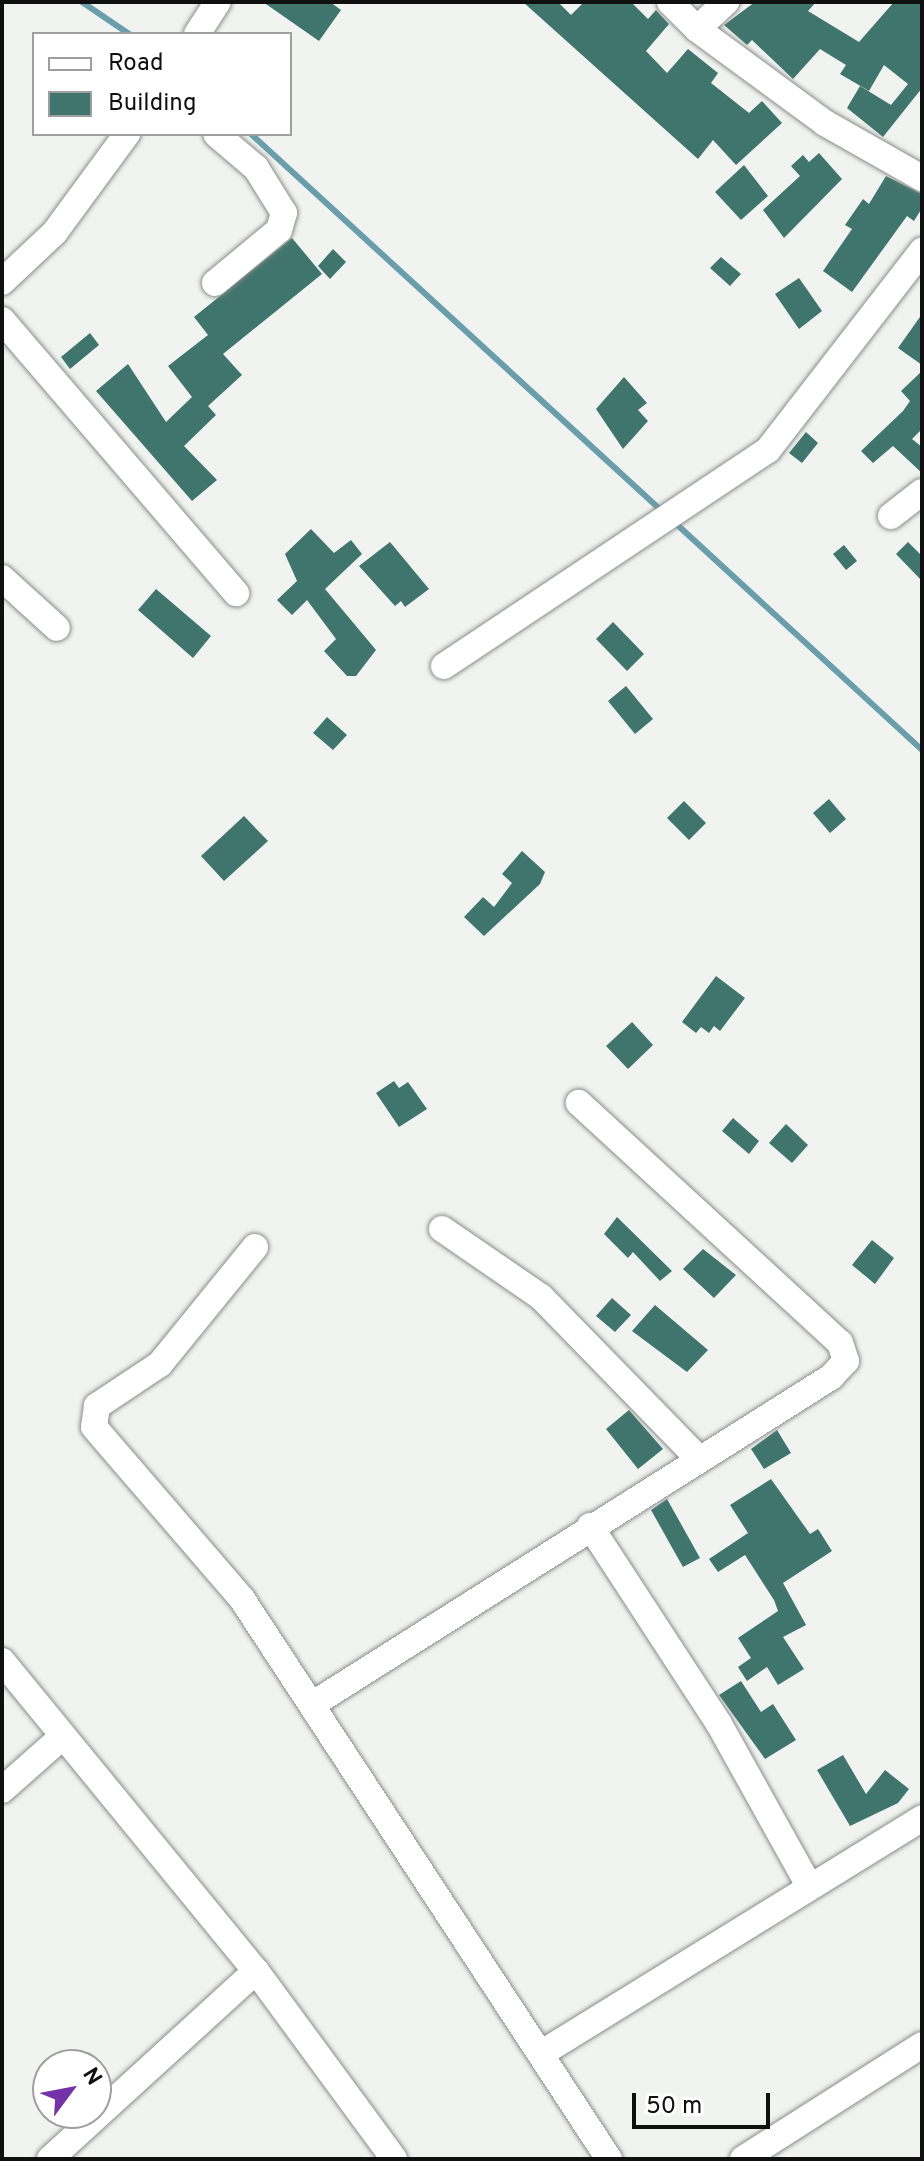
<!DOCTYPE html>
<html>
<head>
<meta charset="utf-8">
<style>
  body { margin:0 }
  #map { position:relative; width:924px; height:2161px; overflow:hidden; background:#f0f3f0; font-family:Overpass,sans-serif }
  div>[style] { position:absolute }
  .stream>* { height:6px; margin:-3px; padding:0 3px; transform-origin:3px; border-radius:3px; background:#6b9eab }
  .building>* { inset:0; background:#40756e }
  .roads { filter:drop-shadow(0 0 2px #898c8a) drop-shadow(0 0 2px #898c8a) }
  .minor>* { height:26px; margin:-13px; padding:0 13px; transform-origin:13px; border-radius:13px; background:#fff }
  span { translate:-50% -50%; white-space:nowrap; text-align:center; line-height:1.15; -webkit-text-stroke:6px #fff; paint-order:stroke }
  .frame { position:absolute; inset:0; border:4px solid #0f100f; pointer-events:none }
  .legend { position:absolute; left:32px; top:32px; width:260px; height:104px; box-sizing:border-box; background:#fff; border:2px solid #9f9f9f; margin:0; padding:10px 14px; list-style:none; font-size:24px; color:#0f100f }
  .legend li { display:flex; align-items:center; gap:16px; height:40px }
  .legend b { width:40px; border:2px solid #9f9f9f }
  .north { position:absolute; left:32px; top:2049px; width:80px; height:80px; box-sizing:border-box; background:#fff; border:2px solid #9f9f9f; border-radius:50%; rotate:58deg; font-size:22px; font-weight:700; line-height:32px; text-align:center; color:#0f100f }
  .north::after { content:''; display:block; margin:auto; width:28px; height:36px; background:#7332a6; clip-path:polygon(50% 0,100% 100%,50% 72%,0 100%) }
  .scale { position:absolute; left:632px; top:2093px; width:138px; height:36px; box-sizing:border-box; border:4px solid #0f100f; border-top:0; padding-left:10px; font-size:24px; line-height:28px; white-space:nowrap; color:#0f100f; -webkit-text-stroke:6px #fff; paint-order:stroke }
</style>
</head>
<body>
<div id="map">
  <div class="stream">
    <i style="left:82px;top:2px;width:57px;rotate:34.2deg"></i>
    <i style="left:251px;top:134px;width:561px;rotate:42.54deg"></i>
    <i style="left:672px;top:520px;width:340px;rotate:42.6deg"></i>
  </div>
  <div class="building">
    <i style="clip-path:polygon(263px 2px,330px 2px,341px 10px,319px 41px)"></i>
    <i style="clip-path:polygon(523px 2px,558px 2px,571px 15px,584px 2px,631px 2px,648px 19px,656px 10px,669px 24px,646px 51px,667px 73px,688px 49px,718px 73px,711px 83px,749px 113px,762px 101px,782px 123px,736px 165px,713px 140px,698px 159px)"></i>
    <i style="clip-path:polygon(755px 2px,816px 2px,808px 11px,859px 42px,894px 2px,922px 2px,922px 88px,883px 137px,847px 108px,860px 86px,891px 105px,908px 84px,884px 65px,869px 91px,840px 74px,846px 65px,820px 49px,793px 79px,752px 40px,747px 45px,724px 25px)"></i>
    <i style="clip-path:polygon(819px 153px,842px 179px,784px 238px,763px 210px,800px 176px,791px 166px,803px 155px,809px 162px)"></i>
    <i style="clip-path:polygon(744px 165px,768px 196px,741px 220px,715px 192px)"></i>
    <i style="clip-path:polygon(886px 176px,922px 194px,922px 208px,914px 221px,907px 216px,852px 292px,823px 271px,852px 229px,845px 225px,863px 199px,869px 204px)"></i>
    <i style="clip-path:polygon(292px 238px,322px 274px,223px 354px,242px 375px,208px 406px,216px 415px,184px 446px,217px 480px,192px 501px,96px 391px,128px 364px,166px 422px,192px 397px,168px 366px,208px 335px,194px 317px)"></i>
    <i style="clip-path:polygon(333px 249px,346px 262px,330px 279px,318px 266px)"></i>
    <i style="clip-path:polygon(721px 257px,741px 274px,730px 286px,710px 268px)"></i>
    <i style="clip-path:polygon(799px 278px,822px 311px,799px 329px,775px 294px)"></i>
    <i style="clip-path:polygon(922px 314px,922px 365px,898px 348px)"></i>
    <i style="clip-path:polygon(90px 333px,99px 345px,70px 369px,61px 357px)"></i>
    <i style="clip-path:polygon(922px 371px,922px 429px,912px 439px,922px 447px,922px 473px,893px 446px,873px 463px,861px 451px,903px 411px,910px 401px,901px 391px)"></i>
    <i style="clip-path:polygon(624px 377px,647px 403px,638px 410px,648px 421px,623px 449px,596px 409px)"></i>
    <i style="clip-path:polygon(806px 432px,818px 443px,802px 463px,789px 453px)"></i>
    <i style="clip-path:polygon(311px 529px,334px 553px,351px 540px,362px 554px,325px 589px,376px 650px,356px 676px,347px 676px,324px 651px,336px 639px,307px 600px,292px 615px,277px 600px,297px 581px,285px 554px)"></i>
    <i style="clip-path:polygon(390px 542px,429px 589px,405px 607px,401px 601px,395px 606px,359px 566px)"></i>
    <i style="clip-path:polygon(908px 542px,922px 556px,922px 581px,896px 554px)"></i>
    <i style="clip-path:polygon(844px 545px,857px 561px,846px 570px,833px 554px)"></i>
    <i style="clip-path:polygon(156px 589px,211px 636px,193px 658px,138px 610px)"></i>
    <i style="clip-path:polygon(613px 622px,644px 654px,627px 671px,596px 639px)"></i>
    <i style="clip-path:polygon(626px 686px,653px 719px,635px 734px,608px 701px)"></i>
    <i style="clip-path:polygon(327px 717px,347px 735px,333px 750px,313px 733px)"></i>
    <i style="clip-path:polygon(829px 799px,846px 819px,830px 833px,813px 813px)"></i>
    <i style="clip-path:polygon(684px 801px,706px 823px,689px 840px,667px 818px)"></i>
    <i style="clip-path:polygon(244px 816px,268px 841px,224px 881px,201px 856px)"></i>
    <i style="clip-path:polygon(522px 851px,545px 872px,540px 884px,484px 936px,464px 917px,483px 897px,494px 907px,512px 883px,502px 874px)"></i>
    <i style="clip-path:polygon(716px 976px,745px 998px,720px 1031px,714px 1026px,709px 1033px,701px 1027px,696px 1033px,682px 1022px)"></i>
    <i style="clip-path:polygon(632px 1022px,653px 1045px,628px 1069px,606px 1046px)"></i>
    <i style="clip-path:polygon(394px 1081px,399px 1088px,408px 1082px,427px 1109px,399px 1127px,376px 1093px)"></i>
    <i style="clip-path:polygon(733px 1118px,759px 1141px,749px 1154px,722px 1131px)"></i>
    <i style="clip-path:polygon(786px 1124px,808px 1145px,792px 1163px,769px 1143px)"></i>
    <i style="clip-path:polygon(617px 1217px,672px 1271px,660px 1281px,633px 1252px,628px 1258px,604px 1234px)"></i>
    <i style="clip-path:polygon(872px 1240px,894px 1258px,875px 1284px,852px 1265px)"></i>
    <i style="clip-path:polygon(703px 1249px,736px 1275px,714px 1298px,683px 1269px)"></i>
    <i style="clip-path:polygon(612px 1298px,631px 1315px,615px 1332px,596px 1316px)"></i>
    <i style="clip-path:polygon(655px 1305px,708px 1350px,687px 1372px,632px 1331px)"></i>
    <i style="clip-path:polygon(629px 1410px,663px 1449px,638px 1469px,606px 1429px)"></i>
    <i style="clip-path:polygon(777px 1430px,791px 1453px,764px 1469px,751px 1449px)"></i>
    <i style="clip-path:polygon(771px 1479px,810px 1534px,818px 1529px,832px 1551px,783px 1583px,806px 1625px,783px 1637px,804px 1669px,778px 1685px,767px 1667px,747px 1681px,738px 1667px,751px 1658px,738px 1638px,778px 1611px,774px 1600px,745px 1555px,718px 1572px,709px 1559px,748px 1533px,730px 1505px)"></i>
    <i style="clip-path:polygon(667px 1499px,700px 1558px,683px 1567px,651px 1510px)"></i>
    <i style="clip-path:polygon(741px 1681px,761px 1712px,773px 1704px,796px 1740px,765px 1759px,719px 1695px)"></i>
    <i style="clip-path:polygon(843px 1755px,866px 1794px,885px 1770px,909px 1789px,898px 1803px,850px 1826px,817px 1770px)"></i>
  </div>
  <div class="roads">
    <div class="minor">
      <i style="left:670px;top:2px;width:38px;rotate:45deg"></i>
      <i style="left:697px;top:29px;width:159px;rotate:36.3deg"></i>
      <i style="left:825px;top:123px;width:112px;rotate:29.6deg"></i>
      <i style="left:697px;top:29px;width:40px;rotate:-43deg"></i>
      <i style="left:197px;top:34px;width:38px;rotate:-57deg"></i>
      <i style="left:2px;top:282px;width:73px;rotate:-43.3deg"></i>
      <i style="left:55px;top:232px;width:122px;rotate:-53.7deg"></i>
      <i style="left:215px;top:283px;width:83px;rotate:-39.6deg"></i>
      <i style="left:279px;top:230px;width:18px;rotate:-74deg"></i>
      <i style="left:284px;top:213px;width:53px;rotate:-121.9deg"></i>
      <i style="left:256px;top:168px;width:52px;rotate:-139.6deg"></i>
      <i style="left:2px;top:320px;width:360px;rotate:49.4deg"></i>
      <i style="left:891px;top:516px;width:39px;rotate:-38deg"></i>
      <i style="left:2px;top:578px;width:74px;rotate:42.3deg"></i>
      <i style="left:444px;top:666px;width:389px;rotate:-33.7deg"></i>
      <i style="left:768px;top:450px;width:252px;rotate:-52.3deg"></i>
      <i style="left:442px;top:1229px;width:120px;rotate:34.5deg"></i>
      <i style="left:541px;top:1297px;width:226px;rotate:45.7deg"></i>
      <i style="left:255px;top:1247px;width:151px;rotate:129.1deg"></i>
      <i style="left:160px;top:1364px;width:76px;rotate:146.3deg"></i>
      <i style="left:97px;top:1406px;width:21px;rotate:98deg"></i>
      <i style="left:94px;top:1427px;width:227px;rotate:49.3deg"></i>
      <i style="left:242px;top:1599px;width:670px;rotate:56.76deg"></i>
      <i style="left:590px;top:1526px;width:236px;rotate:56.9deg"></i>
      <i style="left:719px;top:1724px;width:185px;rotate:60.9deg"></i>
      <i style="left:2px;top:1661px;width:401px;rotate:50.7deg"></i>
      <i style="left:256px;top:1971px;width:233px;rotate:53.7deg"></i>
      <i style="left:313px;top:1704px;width:613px;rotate:-32.26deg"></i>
      <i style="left:831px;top:1377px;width:22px;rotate:-47deg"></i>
      <i style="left:846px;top:1361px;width:19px;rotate:-108deg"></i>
      <i style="left:840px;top:1343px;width:355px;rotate:-137.4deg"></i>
      <i style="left:2px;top:1790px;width:80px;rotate:-41.5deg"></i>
      <i style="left:542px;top:2053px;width:447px;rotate:-31.7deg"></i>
      <i style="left:50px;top:2159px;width:279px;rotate:-42.4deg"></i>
      <i style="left:743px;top:2159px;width:212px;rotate:-32.5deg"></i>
    </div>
  </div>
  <div class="frame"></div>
  <ul class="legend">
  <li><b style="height:10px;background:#fff"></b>Road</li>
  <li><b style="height:22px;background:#40756e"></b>Building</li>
  </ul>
  <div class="north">N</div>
  <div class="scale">50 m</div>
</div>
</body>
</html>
